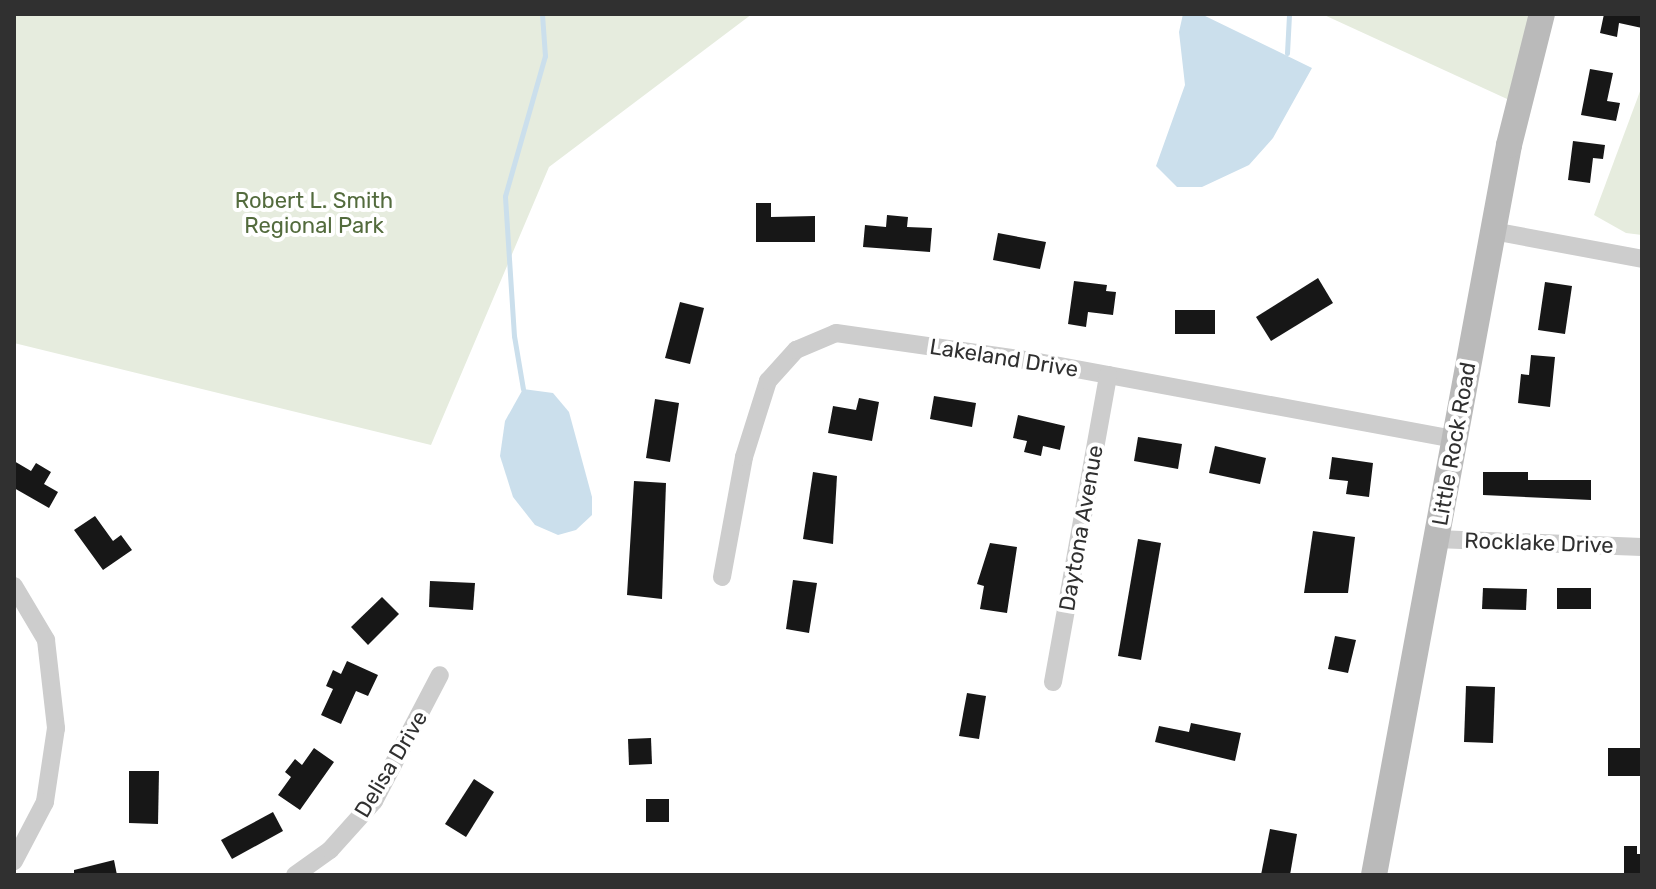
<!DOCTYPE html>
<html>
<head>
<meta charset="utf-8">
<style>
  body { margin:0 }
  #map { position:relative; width:1656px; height:889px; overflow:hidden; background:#fff; font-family:Rubik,sans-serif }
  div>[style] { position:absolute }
  .green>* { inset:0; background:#e6ecde }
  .water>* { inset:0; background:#cbdfec }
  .stream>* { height:5px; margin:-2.5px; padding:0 2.5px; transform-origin:2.5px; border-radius:2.5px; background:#cbdfec }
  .building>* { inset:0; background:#171717 }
  .minor>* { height:18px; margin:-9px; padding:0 9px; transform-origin:9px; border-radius:9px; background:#cdcdcd }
  .secondary>* { height:26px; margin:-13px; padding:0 13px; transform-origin:13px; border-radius:13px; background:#bababa }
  span { translate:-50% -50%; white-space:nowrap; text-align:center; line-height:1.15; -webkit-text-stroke:8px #fff; paint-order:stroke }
  .park-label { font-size:22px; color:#536b3d }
  .street-label { font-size:22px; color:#303030 }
  .frame { position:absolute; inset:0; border:16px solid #303030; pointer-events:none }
</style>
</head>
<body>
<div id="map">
  <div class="green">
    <i style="clip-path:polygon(14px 14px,752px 14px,549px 167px,431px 445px,14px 343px)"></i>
    <i style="clip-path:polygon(1322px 14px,1542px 14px,1518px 104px)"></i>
    <i style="clip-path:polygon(1642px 86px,1642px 235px,1626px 233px,1594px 215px)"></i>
  </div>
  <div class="water">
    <i style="clip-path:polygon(1183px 14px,1201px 14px,1312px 68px,1273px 138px,1249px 165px,1202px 187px,1177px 187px,1156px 166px,1185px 85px,1179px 32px)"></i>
    <i style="clip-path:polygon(523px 389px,553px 393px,569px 412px,592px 497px,592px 515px,576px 530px,558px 535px,535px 525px,513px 497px,500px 456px,505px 421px)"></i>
  </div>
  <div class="stream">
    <i style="left:1287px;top:53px;width:39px;rotate:-87deg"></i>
    <i style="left:523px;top:389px;width:54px;rotate:-99.6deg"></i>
    <i style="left:514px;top:336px;width:140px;rotate:-93.7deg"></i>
    <i style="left:505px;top:196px;width:146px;rotate:-74.1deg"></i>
    <i style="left:545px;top:56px;width:42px;rotate:-94.1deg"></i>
  </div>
  <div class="building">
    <i style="clip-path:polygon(1604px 14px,1642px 14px,1642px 28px,1619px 23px,1617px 37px,1600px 33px)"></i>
    <i style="clip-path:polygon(1590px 69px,1613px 73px,1607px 101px,1620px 103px,1616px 121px,1581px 115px)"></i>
    <i style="clip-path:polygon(1573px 141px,1605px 145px,1603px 159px,1593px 158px,1590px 183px,1568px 180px)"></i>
    <i style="clip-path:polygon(756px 203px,771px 203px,771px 217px,815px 216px,815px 242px,756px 242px)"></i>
    <i style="clip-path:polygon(887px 215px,908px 217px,907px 227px,932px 228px,930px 252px,863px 247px,865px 225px,886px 227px)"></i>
    <i style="clip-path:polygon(998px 233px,1046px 242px,1040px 269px,993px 260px)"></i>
    <i style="clip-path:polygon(1318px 278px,1333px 303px,1271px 341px,1256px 317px)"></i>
    <i style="clip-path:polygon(1074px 281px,1107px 285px,1106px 291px,1116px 292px,1113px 315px,1088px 312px,1086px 327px,1068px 324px)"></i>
    <i style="clip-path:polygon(1545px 282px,1572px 286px,1565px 334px,1538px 330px)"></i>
    <i style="clip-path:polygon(680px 302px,704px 308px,690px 364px,665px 358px)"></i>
    <i style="clip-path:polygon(1175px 310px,1215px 310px,1215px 334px,1175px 334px)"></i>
    <i style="clip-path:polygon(1531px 355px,1555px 357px,1550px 407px,1518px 403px,1521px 374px,1529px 375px)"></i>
    <i style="clip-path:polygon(934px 396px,976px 403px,972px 427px,930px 419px)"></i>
    <i style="clip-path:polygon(859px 398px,879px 402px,872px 441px,828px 433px,833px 406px,856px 410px)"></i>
    <i style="clip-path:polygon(655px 399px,679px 403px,670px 462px,646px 458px)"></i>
    <i style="clip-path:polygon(1018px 415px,1065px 426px,1060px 450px,1043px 446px,1041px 456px,1024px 452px,1027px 441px,1013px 438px)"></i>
    <i style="clip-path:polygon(1138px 437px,1182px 444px,1178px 469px,1134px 461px)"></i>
    <i style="clip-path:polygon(1215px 446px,1266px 458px,1260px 484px,1209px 473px)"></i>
    <i style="clip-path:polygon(1332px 457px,1373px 463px,1369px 497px,1346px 494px,1348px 481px,1329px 479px)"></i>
    <i style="clip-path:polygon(14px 461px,31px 471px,36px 463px,51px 472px,44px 484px,58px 492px,49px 508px,14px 488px)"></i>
    <i style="clip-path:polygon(813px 472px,837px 476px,833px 544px,803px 539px)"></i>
    <i style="clip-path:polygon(1483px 472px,1528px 472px,1528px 480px,1591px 480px,1591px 500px,1483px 495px)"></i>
    <i style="clip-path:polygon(634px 481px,666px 483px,662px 599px,627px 595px)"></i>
    <i style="clip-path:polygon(95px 516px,113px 541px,121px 535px,132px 550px,103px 570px,74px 530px)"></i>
    <i style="clip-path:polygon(1313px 531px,1355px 537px,1348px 593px,1304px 593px)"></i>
    <i style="clip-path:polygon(1138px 539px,1161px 543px,1141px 660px,1118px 656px)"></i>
    <i style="clip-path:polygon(990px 543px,1017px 547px,1007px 613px,980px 609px,984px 586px,977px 584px)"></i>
    <i style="clip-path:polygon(793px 580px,817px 583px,809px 633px,786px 629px)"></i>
    <i style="clip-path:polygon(430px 581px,475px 583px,473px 610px,429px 607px)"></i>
    <i style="clip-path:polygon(1483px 588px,1527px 589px,1526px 610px,1482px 609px)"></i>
    <i style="clip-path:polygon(1557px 588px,1591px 588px,1591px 609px,1557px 609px)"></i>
    <i style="clip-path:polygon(382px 597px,399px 614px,368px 645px,351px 627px)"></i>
    <i style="clip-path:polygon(1335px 636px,1356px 640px,1348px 673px,1328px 669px)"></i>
    <i style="clip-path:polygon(347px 661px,378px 675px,368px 696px,356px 691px,341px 724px,321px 715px,333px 689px,326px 686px,333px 670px,341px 674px)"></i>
    <i style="clip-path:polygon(1466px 686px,1495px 687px,1493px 743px,1464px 742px)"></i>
    <i style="clip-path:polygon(967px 693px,986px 696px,979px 739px,959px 736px)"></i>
    <i style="clip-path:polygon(1191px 723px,1241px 733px,1235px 761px,1155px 742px,1159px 726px,1189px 732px)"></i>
    <i style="clip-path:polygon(651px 738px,652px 764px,629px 765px,628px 739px)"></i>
    <i style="clip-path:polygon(314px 748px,334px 762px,300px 810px,278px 795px,291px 777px,285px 772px,295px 759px,302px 765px)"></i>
    <i style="clip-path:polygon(1608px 748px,1642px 748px,1642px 776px,1608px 776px)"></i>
    <i style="clip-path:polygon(129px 771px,159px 771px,158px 824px,129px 823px)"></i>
    <i style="clip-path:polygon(474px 779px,494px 792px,466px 837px,445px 824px)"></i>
    <i style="clip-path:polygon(646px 799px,669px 799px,669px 822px,646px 822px)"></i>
    <i style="clip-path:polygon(273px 812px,283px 831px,232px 859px,221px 840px)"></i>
    <i style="clip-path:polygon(1270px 829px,1297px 834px,1290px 875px,1261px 875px)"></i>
    <i style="clip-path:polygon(1624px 846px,1637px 846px,1637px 854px,1642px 854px,1642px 875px,1624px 875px)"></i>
    <i style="clip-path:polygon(114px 860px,117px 875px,74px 875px,74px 870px)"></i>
  </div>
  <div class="minor">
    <i style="left:1493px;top:231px;width:152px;rotate:10.6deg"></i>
    <i style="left:1436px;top:539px;width:206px;rotate:2.2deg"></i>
    <i style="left:722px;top:577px;width:122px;rotate:-79.6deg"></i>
    <i style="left:744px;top:457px;width:80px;rotate:-72.5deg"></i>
    <i style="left:768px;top:381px;width:42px;rotate:-47.9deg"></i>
    <i style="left:796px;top:350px;width:43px;rotate:-23deg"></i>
    <i style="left:836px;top:333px;width:199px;rotate:8.1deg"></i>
    <i style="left:1033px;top:361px;width:428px;rotate:10.5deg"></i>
    <i style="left:14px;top:586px;width:63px;rotate:59.3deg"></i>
    <i style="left:46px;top:640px;width:89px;rotate:83.5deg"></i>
    <i style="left:56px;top:728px;width:75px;rotate:98.5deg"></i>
    <i style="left:45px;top:802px;width:67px;rotate:117.7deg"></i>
    <i style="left:1053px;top:682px;width:312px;rotate:-79.8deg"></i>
    <i style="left:295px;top:875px;width:43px;rotate:-35.5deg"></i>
    <i style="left:330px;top:850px;width:66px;rotate:-48.1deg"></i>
    <i style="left:374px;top:801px;width:142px;rotate:-62.4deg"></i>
  </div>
  <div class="secondary">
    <i style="left:1374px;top:875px;width:742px;rotate:-79.52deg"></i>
    <i style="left:1509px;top:145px;width:135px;rotate:-75.9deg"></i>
  </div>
  <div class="park-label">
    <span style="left:314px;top:213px">Robert L. Smith<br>Regional Park</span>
  </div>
  <div class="street-label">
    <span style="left:1004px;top:358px;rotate:9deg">Lakeland Drive</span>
    <span style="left:1454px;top:444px;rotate:-80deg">Little Rock Road</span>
    <span style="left:1081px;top:528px;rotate:-80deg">Daytona Avenue</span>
    <span style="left:1539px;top:543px;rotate:2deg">Rocklake Drive</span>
    <span style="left:391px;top:764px;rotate:-59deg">Delisa Drive</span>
  </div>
  <div class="frame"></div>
</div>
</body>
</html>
